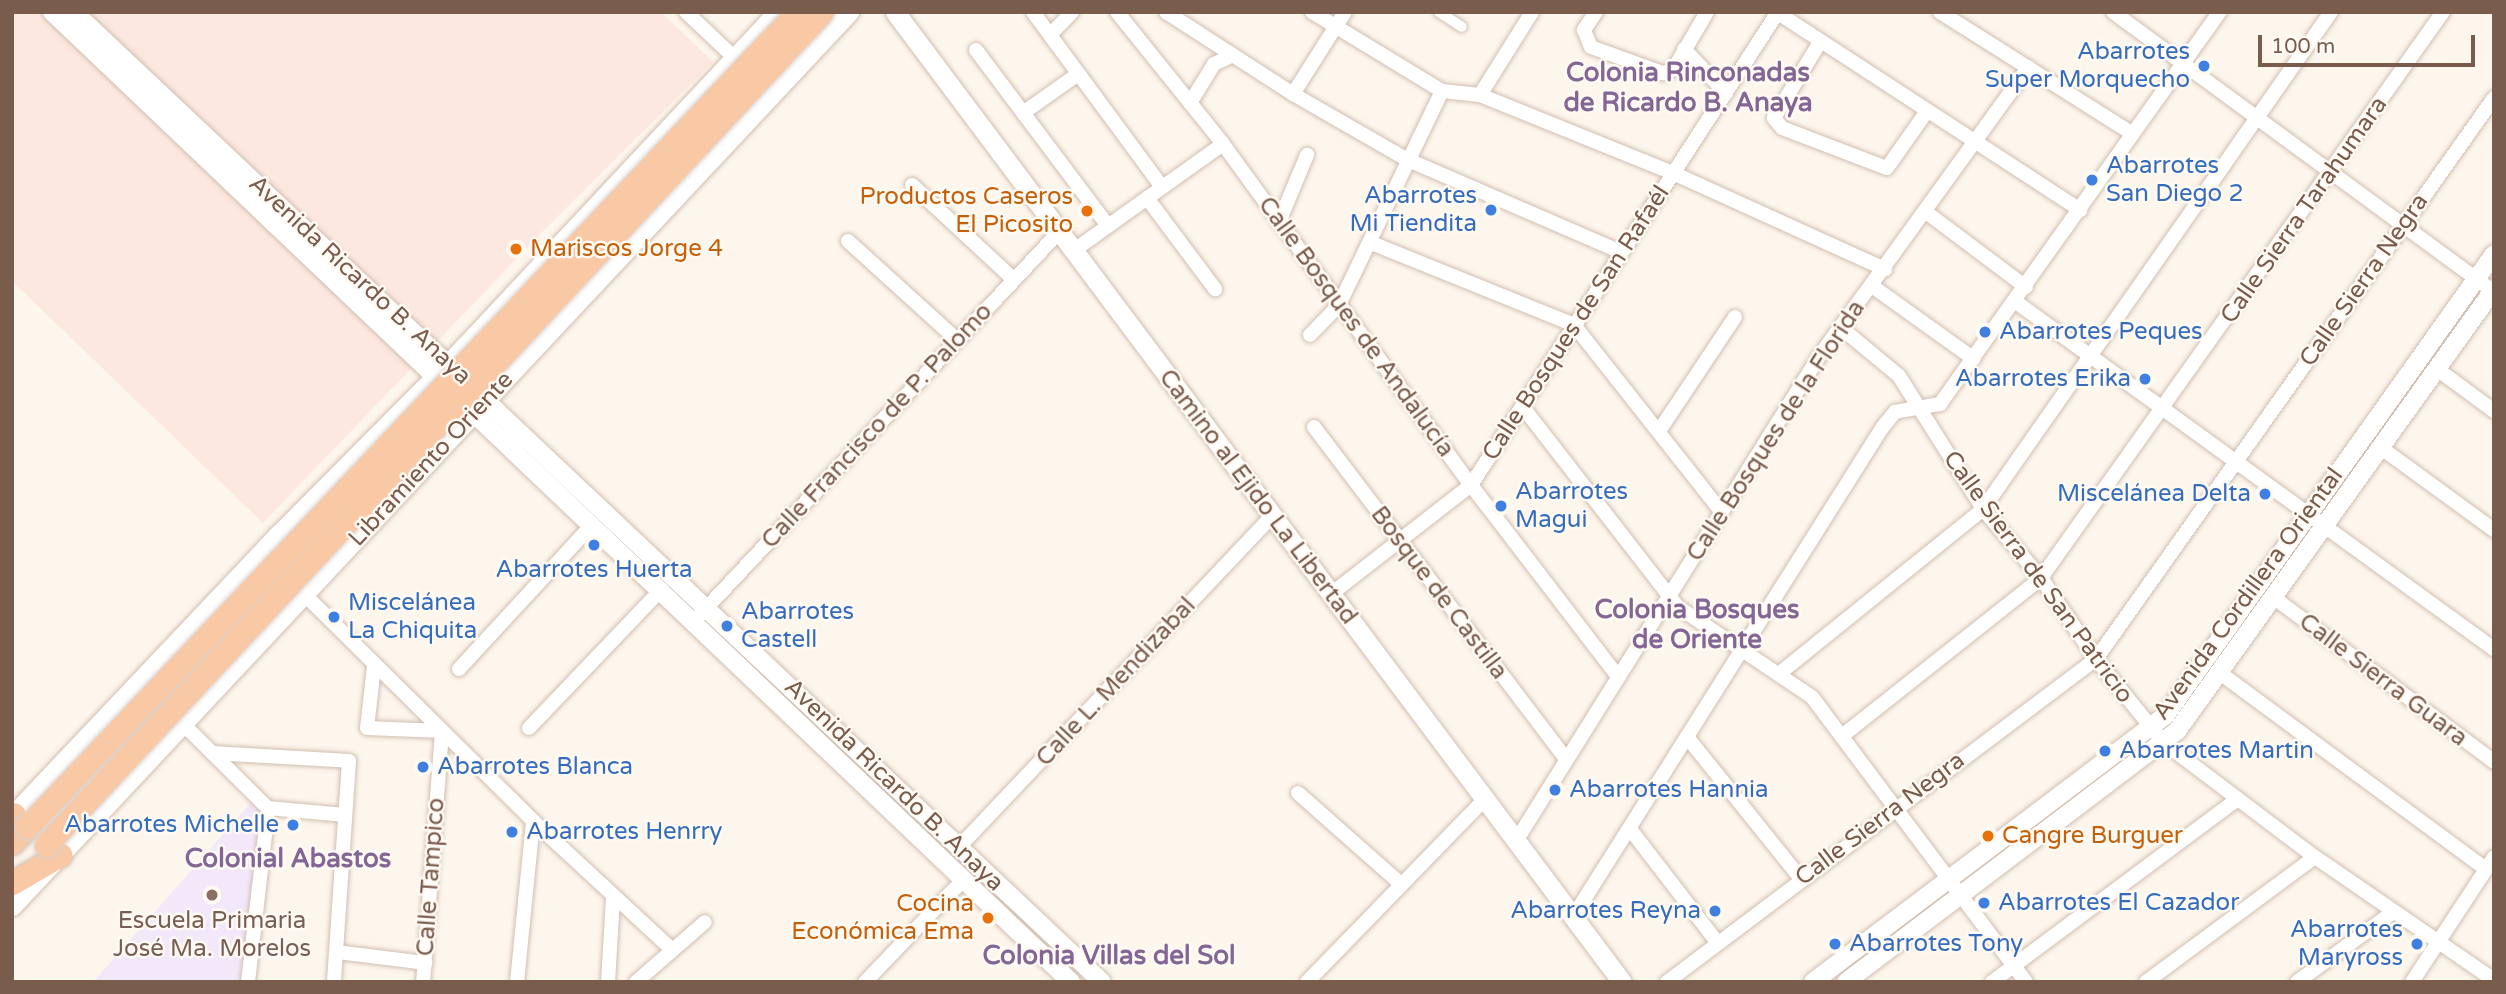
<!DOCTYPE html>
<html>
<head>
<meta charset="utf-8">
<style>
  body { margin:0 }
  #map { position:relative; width:2506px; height:994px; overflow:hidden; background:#fdf6ec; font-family:"Varela Round",sans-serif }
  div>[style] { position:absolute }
  .commercial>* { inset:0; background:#fde8e0 }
  .education>* { inset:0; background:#f3e8fa }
  .roads { filter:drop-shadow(0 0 2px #d1beb0) drop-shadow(0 0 2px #d1beb0) }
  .pedestrian>* { height:10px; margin:-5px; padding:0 5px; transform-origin:5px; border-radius:5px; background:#fff }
  .minor>* { height:14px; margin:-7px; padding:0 7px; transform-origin:7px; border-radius:7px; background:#fff }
  .tertiary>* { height:18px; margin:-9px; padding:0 9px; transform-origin:9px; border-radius:9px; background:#fff }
  .secondary>* { height:19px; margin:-9.5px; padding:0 9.5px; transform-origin:9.5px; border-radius:9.5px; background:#fff }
  .trunk>* { height:23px; margin:-11.5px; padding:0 11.5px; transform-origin:11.5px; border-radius:11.5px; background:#f9c8a4 }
  .bridges { filter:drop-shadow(0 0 2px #dad1cd) drop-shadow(0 0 2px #dad1cd) }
  .trunk-bridge>* { height:23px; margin:-11.5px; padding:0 11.5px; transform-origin:11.5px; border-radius:11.5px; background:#f9c8a4 }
  .dots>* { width:19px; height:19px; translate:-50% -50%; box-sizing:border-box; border:4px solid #fffaf3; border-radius:50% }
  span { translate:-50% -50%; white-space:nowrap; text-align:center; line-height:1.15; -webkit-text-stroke:5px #fffaf3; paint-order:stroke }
  .shop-label { font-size:24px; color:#366cbe }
  .right { translate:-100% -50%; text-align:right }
  .left { translate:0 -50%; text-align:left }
  .food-label { font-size:24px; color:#c56008 }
  .street-label { font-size:24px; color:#7a5c4d }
  .education-label { font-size:24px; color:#785e54 }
  .neighbourhood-label { font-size:26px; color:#846695; font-weight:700 }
  .frame { position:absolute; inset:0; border:14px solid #7a5c4d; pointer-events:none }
  .scale { position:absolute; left:2258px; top:35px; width:217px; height:32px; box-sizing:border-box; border:4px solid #7a5c4d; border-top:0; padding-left:9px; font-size:21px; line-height:24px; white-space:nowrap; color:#7a5c4d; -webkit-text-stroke:5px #fffaf3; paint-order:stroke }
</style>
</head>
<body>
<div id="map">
  <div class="commercial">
    <i style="clip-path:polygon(12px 12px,661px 12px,713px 62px,542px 232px,263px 523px,12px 281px)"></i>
  </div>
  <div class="education">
    <i style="clip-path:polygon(255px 798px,266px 808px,245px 982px,93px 982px)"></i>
  </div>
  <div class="roads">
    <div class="pedestrian">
      <i style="left:1439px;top:12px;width:27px;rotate:33deg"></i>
    </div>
    <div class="minor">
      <i style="left:686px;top:12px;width:76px;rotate:43.4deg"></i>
      <i style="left:1033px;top:12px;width:217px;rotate:53.6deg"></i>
      <i style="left:1117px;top:12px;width:169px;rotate:51.2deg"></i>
      <i style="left:1223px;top:144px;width:422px;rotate:54deg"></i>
      <i style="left:1471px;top:485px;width:240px;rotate:52.5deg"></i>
      <i style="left:1166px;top:12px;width:151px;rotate:32.8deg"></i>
      <i style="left:1293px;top:94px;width:130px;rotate:29.9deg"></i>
      <i style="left:1406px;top:159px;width:234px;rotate:23.4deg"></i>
      <i style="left:1312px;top:12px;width:152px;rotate:31.3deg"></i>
      <i style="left:1442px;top:91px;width:38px;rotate:6deg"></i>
      <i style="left:1480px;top:95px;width:208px;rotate:22deg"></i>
      <i style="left:1673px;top:173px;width:233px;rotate:24.4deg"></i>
      <i style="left:1596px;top:12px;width:22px;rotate:124deg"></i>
      <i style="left:1584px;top:30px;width:18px;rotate:68deg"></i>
      <i style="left:1591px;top:47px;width:77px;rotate:19.9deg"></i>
      <i style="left:1663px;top:73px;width:10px;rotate:-17deg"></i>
      <i style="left:1673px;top:70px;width:67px;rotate:-59.6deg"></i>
      <i style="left:1940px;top:12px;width:228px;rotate:32.3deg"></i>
      <i style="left:2113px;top:12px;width:461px;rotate:36.3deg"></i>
      <i style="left:1778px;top:13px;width:361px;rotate:33.1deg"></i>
      <i style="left:1050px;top:35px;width:32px;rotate:-46deg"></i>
      <i style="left:1820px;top:42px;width:89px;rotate:121.2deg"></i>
      <i style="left:1774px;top:118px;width:13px;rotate:51deg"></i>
      <i style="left:1782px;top:128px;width:112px;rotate:20.9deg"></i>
      <i style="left:1887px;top:168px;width:70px;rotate:-54.9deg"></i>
      <i style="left:1684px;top:49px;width:61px;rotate:46.3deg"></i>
      <i style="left:976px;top:50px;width:220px;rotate:53.1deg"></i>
      <i style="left:1293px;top:94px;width:97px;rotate:-57.6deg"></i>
      <i style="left:1480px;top:95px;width:98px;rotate:-57.9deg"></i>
      <i style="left:1190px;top:103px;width:46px;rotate:-58.4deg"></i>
      <i style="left:1214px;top:64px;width:19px;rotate:-25deg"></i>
      <i style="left:1023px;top:113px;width:67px;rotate:-35.3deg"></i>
      <i style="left:912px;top:185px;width:138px;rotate:42.9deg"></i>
      <i style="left:1147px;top:198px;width:114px;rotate:53.2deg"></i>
      <i style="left:1926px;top:212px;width:125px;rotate:36.9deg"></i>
      <i style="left:1279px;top:222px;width:73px;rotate:-67.3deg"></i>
      <i style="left:848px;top:241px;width:147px;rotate:42.2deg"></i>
      <i style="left:1369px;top:242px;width:221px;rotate:22deg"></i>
      <i style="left:1574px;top:325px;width:237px;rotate:51.7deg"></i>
      <i style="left:1073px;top:251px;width:184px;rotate:-35.5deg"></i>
      <i style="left:1872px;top:286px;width:125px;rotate:35.6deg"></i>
      <i style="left:2016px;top:302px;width:591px;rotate:35.98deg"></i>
      <i style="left:1840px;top:327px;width:77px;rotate:39.7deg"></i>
      <i style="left:1899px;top:376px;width:157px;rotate:57.7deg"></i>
      <i style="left:1983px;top:509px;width:90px;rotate:50deg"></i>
      <i style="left:2041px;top:578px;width:98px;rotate:55.8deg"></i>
      <i style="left:2096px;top:659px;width:108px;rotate:51deg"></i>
      <i style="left:2164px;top:743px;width:189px;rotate:37.1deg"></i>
      <i style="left:2315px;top:857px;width:217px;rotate:34.5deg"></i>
      <i style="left:1310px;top:335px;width:42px;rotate:-46deg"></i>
      <i style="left:1339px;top:305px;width:237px;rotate:-64.3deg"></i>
      <i style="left:2437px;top:369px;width:71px;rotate:36.4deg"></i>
      <i style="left:1522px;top:406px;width:254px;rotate:52.2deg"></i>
      <i style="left:1678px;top:607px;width:161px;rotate:33.9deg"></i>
      <i style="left:1812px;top:697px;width:356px;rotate:53.1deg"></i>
      <i style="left:1314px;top:427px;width:415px;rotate:52.8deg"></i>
      <i style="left:1659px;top:431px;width:137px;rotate:-56.3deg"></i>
      <i style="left:2380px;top:447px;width:141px;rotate:36.1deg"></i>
      <i style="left:304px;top:594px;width:322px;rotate:44.7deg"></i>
      <i style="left:533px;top:821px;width:188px;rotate:42.8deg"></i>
      <i style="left:1331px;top:594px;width:177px;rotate:-37.9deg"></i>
      <i style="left:1471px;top:485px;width:564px;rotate:-57.01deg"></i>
      <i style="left:2273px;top:597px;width:276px;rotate:36.7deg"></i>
      <i style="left:699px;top:616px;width:526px;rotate:-46.85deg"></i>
      <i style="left:374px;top:666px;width:62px;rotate:96.4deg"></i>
      <i style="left:367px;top:728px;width:75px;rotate:2.3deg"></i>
      <i style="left:442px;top:731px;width:252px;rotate:94.3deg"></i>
      <i style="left:459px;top:669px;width:197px;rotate:-47.3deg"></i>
      <i style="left:1780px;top:673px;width:261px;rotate:-38.9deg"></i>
      <i style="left:1983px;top:509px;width:607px;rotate:-55deg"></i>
      <i style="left:2220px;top:673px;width:330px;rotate:36.4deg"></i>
      <i style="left:183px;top:724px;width:120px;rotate:44.7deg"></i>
      <i style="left:268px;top:808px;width:77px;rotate:5.2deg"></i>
      <i style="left:529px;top:728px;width:192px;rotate:-46.3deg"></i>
      <i style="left:1842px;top:736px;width:254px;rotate:-38.4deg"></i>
      <i style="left:2041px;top:578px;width:694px;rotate:-54.62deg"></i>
      <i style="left:1687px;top:737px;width:182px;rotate:51.2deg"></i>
      <i style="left:212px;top:753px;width:137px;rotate:3.3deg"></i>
      <i style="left:349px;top:761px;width:222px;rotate:93.9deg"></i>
      <i style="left:1298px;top:793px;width:137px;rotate:41.5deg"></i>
      <i style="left:1630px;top:829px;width:143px;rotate:52.4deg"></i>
      <i style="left:1516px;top:841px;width:570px;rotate:-57.98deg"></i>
      <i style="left:1818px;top:358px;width:359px;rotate:-54.1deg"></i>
      <i style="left:959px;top:847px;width:456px;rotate:-46.6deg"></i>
      <i style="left:1573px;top:917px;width:578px;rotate:-57.71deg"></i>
      <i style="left:1882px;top:428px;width:21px;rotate:-51deg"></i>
      <i style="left:1895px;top:412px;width:46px;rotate:-10.1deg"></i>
      <i style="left:1940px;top:404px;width:482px;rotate:-54.5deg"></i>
      <i style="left:337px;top:952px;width:89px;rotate:7.1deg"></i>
      <i style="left:248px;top:982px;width:175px;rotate:-83.4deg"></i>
      <i style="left:517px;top:982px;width:162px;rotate:-84.3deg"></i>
      <i style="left:608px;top:982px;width:84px;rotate:-86.6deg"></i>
      <i style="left:636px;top:982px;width:91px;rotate:-41deg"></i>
      <i style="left:865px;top:982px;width:143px;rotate:-46.1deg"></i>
      <i style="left:1307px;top:982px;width:255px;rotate:-45.8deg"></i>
      <i style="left:1667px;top:982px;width:537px;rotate:-36.98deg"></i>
      <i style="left:2096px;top:659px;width:688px;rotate:-54.65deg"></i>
      <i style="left:1992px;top:982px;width:304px;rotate:-36.7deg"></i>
      <i style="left:2146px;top:982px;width:210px;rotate:-36.5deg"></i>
      <i style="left:2297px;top:982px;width:117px;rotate:-36deg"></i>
      <i style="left:2412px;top:982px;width:149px;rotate:-56.7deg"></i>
    </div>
    <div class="tertiary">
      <i style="left:52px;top:12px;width:1407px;rotate:43.59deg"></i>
      <i style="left:74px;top:12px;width:1413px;rotate:43.34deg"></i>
      <i style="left:1813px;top:982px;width:441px;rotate:-37.1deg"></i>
      <i style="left:2165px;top:716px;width:567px;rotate:-54.54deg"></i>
      <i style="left:1846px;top:982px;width:415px;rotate:-37.2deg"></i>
      <i style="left:2177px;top:731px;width:544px;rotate:-54.35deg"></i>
    </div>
    <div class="secondary">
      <i style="left:895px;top:12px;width:1212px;rotate:53.15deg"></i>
      <i style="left:12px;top:816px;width:388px;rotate:-46.6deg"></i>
      <i style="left:279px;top:534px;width:240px;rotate:-45.2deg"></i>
      <i style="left:448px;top:364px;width:482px;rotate:-46.9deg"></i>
      <i style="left:12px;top:906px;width:1225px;rotate:-46.89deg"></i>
    </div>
    <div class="trunk">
      <i style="left:12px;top:819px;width:5px;rotate:-68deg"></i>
      <i style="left:12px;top:843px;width:22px;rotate:-47deg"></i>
      <i style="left:12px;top:883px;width:56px;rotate:-30.3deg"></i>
    </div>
  </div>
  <div class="bridges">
    <div class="trunk-bridge">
      <i style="left:27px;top:827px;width:1121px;rotate:-46.63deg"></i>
      <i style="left:46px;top:845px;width:1138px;rotate:-47.03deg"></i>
    </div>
  </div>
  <div class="dots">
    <i style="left:2204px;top:66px;background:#3f7fe0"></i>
    <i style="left:2092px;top:180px;background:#3f7fe0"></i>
    <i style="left:1491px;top:210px;background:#3f7fe0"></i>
    <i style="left:1087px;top:211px;background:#e8710a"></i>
    <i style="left:516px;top:249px;background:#e8710a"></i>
    <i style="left:1985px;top:332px;background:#3f7fe0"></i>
    <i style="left:2145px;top:379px;background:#3f7fe0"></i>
    <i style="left:2265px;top:494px;background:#3f7fe0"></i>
    <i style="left:1501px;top:506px;background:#3f7fe0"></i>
    <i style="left:594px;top:545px;background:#3f7fe0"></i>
    <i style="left:334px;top:617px;background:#3f7fe0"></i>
    <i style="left:727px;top:626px;background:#3f7fe0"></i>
    <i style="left:2105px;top:751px;background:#3f7fe0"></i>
    <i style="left:423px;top:767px;background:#3f7fe0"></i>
    <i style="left:1555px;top:790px;background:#3f7fe0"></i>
    <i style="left:293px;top:825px;background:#3f7fe0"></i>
    <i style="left:512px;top:832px;background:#3f7fe0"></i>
    <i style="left:1988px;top:836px;background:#e8710a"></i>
    <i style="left:212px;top:895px;background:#8d6e63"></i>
    <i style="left:1984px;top:903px;background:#3f7fe0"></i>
    <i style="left:1715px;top:911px;background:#3f7fe0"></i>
    <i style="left:988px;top:918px;background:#e8710a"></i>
    <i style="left:1835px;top:944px;background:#3f7fe0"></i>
    <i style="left:2417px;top:944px;background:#3f7fe0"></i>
  </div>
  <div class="shop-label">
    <span class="right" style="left:2190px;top:66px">Abarrotes<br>Super Morquecho</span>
    <span class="left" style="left:2106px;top:180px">Abarrotes<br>San Diego 2</span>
    <span class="right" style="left:1477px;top:210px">Abarrotes<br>Mi Tiendita</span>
    <span class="left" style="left:1999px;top:332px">Abarrotes Peques</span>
    <span class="right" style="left:2131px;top:379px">Abarrotes Erika</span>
    <span class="left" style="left:1515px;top:506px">Abarrotes<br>Magui</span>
    <span class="right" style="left:2251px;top:494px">Miscelánea Delta</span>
    <span style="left:594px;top:570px">Abarrotes Huerta</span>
    <span class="left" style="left:348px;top:617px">Miscelánea<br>La Chiquita</span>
    <span class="left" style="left:741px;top:626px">Abarrotes<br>Castell</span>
    <span class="left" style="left:2119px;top:751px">Abarrotes Martin</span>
    <span class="left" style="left:437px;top:767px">Abarrotes Blanca</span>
    <span class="left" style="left:1569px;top:790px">Abarrotes Hannia</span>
    <span class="right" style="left:279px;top:825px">Abarrotes Michelle</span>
    <span class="left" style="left:526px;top:832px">Abarrotes Henrry</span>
    <span class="left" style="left:1998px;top:903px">Abarrotes El Cazador</span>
    <span class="right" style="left:1701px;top:911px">Abarrotes Reyna</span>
    <span class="right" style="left:2403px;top:944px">Abarrotes<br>Maryross</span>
    <span class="left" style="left:1849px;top:944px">Abarrotes Tony</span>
  </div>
  <div class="food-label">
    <span class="right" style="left:1073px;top:211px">Productos Caseros<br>El Picosito</span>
    <span class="left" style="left:530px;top:249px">Mariscos Jorge 4</span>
    <span class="left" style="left:2002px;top:836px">Cangre Burguer</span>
    <span class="right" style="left:974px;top:918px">Cocina<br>Económica Ema</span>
  </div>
  <div class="street-label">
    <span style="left:2304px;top:210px;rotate:-55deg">Calle Sierra Tarahumara</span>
    <span style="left:360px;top:280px;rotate:43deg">Avenida Ricardo B. Anaya</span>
    <span style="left:2364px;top:280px;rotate:-55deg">Calle Sierra Negra</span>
    <span style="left:1576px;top:323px;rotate:-57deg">Calle Bosques de San Rafaél</span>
    <span style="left:1356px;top:327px;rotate:54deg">Calle Bosques de Andalucía</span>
    <span style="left:877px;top:426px;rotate:-47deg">Calle Francisco de P. Palomo</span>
    <span style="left:1776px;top:431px;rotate:-57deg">Calle Bosques de la Florida</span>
    <span style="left:431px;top:459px;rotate:-47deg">Libramiento Oriente</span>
    <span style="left:1258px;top:497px;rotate:53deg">Camino al Ejido La Libertad</span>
    <span style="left:2038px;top:577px;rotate:54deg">Calle Sierra de San Patricio</span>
    <span style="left:1439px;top:593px;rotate:53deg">Bosque de Castilla</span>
    <span style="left:2248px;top:594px;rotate:-54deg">Avenida Cordillera Oriental</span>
    <span style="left:2383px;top:680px;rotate:37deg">Calle Sierra Guara</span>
    <span style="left:1116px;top:682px;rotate:-47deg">Calle L. Mendizabal</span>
    <span style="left:894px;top:785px;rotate:44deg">Avenida Ricardo B. Anaya</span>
    <span style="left:1880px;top:819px;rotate:-37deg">Calle Sierra Negra</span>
    <span style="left:431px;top:877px;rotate:-86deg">Calle Tampico</span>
  </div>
  <div class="education-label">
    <span style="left:212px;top:935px">Escuela Primaria<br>José Ma. Morelos</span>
  </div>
  <div class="neighbourhood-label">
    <span style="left:1688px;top:88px">Colonia Rinconadas<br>de Ricardo B. Anaya</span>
    <span style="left:1697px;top:625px">Colonia Bosques<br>de Oriente</span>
    <span style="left:288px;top:859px">Colonial Abastos</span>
    <span style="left:1109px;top:956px">Colonia Villas del Sol</span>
  </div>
  <div class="frame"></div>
  <div class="scale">100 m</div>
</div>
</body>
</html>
